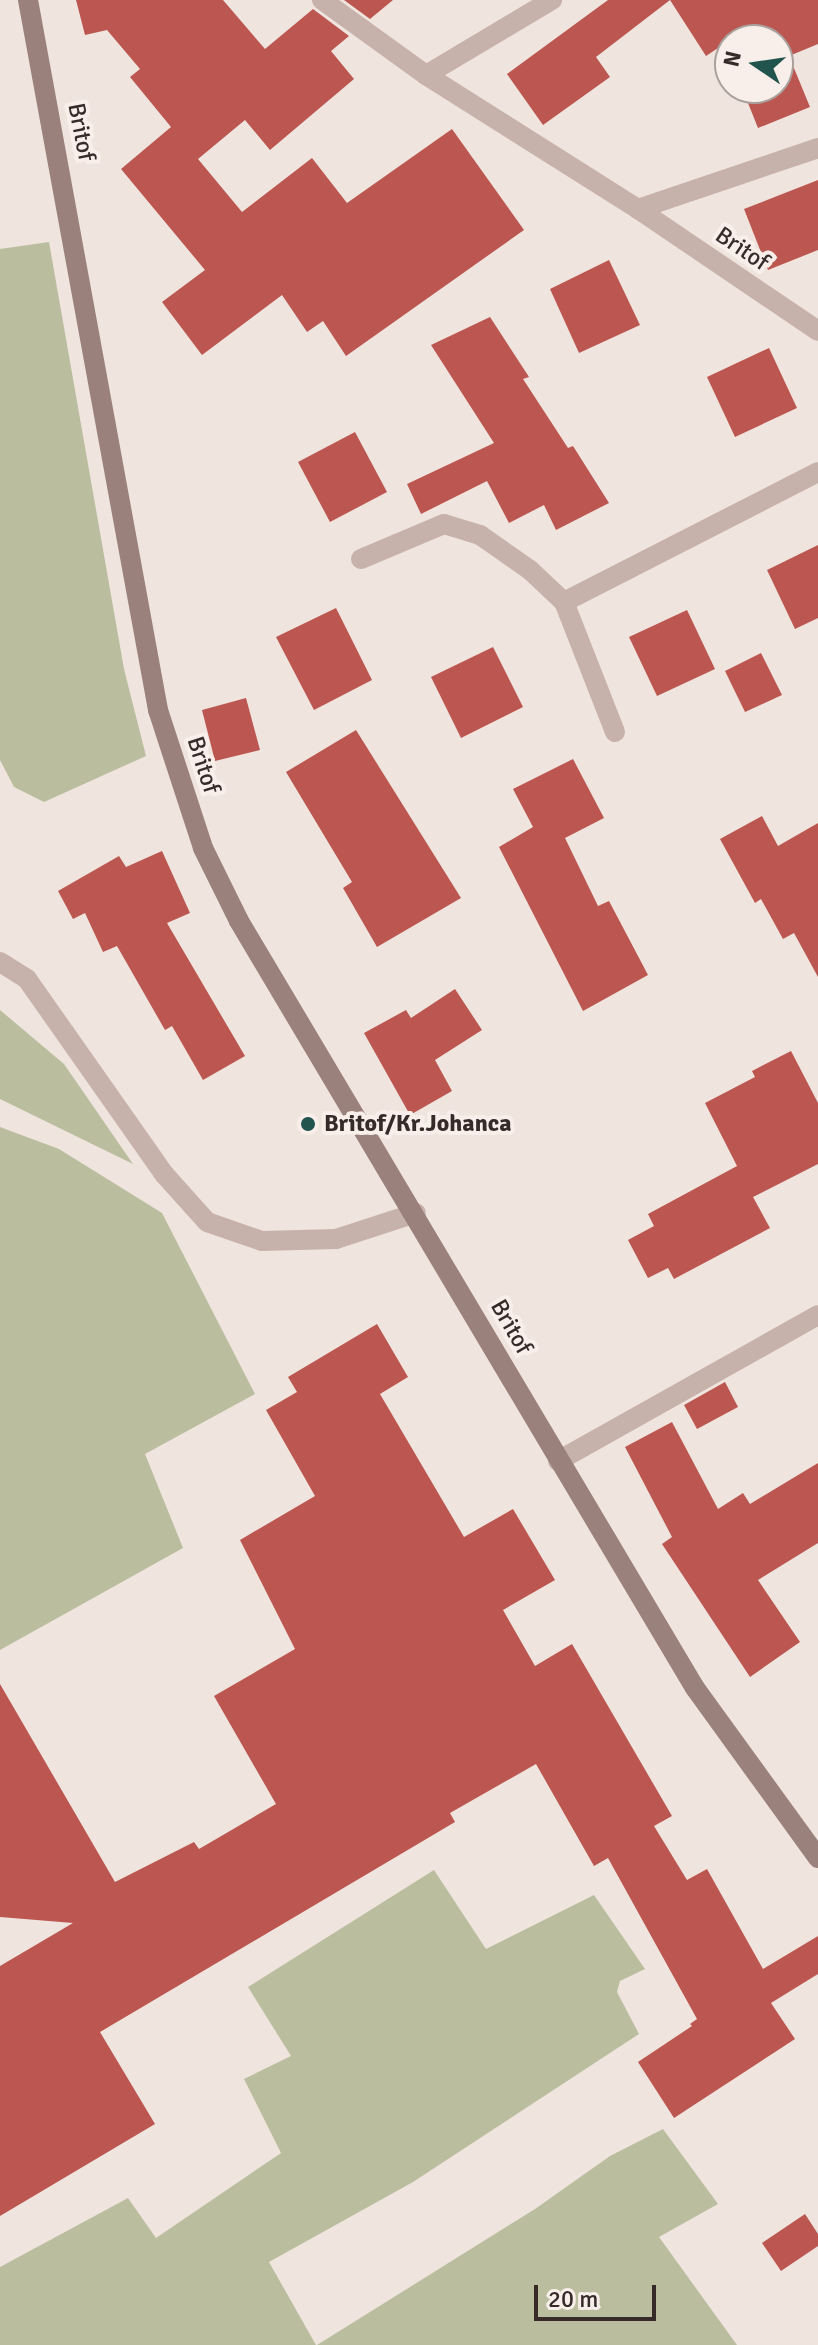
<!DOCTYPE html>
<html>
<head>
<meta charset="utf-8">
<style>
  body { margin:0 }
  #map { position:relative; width:818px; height:2345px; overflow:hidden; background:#f0e4de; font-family:Signika,sans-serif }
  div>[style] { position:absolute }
  .green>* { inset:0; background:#babe9f }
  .building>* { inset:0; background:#bc5650 }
  .street>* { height:20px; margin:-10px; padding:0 10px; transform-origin:10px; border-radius:10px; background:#c7b2ab }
  .secondary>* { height:20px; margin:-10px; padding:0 10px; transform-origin:10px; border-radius:10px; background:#9b817c }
  .dots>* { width:22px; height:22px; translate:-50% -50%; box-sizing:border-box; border:4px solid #f8efea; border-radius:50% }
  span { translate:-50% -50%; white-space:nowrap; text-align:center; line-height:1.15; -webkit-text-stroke:8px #f8efea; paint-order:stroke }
  .street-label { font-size:24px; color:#362b29 }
  .poi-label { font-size:24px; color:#362b29; font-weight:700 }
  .left { translate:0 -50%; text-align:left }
  .north { position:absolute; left:714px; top:24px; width:80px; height:80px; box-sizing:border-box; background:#f8efea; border:2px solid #aaa19d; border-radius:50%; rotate:283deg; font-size:22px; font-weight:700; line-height:32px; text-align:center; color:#362b29 }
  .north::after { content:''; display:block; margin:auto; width:28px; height:36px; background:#22544e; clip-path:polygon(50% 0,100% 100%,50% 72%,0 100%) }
  .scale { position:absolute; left:534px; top:2285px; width:122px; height:36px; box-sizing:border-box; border:4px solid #362b29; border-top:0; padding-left:10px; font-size:24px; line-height:28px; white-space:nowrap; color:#362b29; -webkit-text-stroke:6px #f8efea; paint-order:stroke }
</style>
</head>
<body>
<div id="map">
  <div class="green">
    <i style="clip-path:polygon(49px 242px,124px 669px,146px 756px,44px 802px,14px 787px,0 760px,0 249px)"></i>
    <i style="clip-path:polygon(0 1010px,64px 1064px,133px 1164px,0 1099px)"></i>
    <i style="clip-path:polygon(0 1127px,59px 1149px,162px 1213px,255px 1394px,145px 1454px,183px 1548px,0 1650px)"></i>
    <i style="clip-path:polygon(434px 1870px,486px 1949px,594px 1895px,645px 1969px,620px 1981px,617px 1992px,639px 2034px,413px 2182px,269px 2262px,316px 2345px,0 2345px,0 2267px,128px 2198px,156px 2238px,281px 2153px,244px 2079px,291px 2056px,248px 1987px)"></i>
    <i style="clip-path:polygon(663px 2129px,718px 2204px,659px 2237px,737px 2345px,317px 2345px,535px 2209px,610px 2156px)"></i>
  </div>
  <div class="building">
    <i style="clip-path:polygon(76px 0,223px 0,265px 49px,313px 9px,349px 36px,331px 51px,354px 79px,270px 150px,245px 120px,198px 159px,242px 212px,312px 158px,347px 203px,452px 129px,524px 230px,346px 356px,323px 321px,307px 332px,282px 295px,202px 355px,162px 302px,205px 270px,121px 169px,171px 127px,130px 77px,140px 69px,107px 30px,85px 35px)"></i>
    <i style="clip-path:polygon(344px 0,393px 0,370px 19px)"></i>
    <i style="clip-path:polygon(608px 0,818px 0,818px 44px,789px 56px,810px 107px,758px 128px,742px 88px,778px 88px,778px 40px,730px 40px,730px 58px,724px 44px,706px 56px,670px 0,596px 57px,610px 77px,543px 125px,507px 74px)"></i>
    <i style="clip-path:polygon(818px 180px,818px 250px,768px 270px,744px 209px)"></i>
    <i style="clip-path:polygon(609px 260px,640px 325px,579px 353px,550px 289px)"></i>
    <i style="clip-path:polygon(490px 317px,529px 377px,523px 379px,568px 448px,573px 446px,609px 503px,556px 530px,544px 505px,509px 523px,487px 481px,421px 514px,407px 484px,494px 443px,431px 345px)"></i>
    <i style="clip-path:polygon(769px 348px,797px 408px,735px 437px,707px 377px)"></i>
    <i style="clip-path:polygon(355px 432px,387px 492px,330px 522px,298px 462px)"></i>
    <i style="clip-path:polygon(818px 545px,818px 618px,795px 629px,767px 570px)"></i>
    <i style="clip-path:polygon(336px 608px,372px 680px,314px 710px,276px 637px)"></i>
    <i style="clip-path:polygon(687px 610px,715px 669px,657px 696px,629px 637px)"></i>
    <i style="clip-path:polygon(493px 647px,523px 707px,461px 738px,431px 677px)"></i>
    <i style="clip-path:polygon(761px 653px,782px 695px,745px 712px,725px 671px)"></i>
    <i style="clip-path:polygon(246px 698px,260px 750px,215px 761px,202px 710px)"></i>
    <i style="clip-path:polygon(356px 730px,461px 898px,377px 947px,343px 888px,352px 882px,286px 772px)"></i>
    <i style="clip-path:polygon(573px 759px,604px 818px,565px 838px,598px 906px,609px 901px,648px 975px,583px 1011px,499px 847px,533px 827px,513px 789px)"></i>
    <i style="clip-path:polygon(762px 816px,778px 846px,818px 823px,818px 977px,794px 933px,783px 939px,761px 899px,755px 903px,720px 839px)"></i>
    <i style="clip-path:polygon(162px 851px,190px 913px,167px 923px,245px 1056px,203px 1080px,172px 1026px,165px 1030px,117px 946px,103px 952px,85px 913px,73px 919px,58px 891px,119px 856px,126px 867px)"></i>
    <i style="clip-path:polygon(455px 989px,482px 1030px,435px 1060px,452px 1091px,410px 1115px,364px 1033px,406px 1010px,411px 1018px)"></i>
    <i style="clip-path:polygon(791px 1051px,818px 1103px,818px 1164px,753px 1197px,770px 1228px,674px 1279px,668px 1268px,648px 1278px,628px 1240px,654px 1226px,648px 1214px,737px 1166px,705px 1103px,755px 1077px,752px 1071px)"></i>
    <i style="clip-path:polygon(377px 1324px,408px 1377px,380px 1394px,464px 1537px,513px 1509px,555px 1580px,503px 1610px,535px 1666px,572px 1644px,672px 1816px,654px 1826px,687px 1880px,707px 1869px,763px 1969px,818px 1936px,818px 1974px,771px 2003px,795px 2039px,674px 2118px,638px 2062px,692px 2026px,690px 2024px,697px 2019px,608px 1858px,594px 1866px,536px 1764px,450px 1813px,455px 1822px,100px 2032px,155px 2124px,0 2216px,0 1966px,73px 1923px,0 1917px,0 1684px,115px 1882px,194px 1842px,199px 1849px,276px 1804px,214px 1696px,295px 1649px,240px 1540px,315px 1496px,266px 1410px,297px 1392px,288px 1377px)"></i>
    <i style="clip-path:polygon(725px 1382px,738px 1407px,697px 1429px,684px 1405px)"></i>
    <i style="clip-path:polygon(672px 1422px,718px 1509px,743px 1493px,750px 1504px,818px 1463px,818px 1543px,758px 1580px,800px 1642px,750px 1677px,662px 1544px,672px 1537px,625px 1447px)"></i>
    <i style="clip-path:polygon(805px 2214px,818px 2234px,818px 2246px,781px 2271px,762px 2243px)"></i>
  </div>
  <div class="street">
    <i style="left:322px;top:0;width:128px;rotate:35.8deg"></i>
    <i style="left:426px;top:75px;width:251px;rotate:32.3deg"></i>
    <i style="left:638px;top:209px;width:190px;rotate:-18.7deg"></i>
    <i style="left:426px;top:75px;width:147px;rotate:-30.8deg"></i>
    <i style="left:638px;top:209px;width:217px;rotate:34.1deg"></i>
    <i style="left:361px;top:559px;width:90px;rotate:-22.9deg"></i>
    <i style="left:444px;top:524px;width:38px;rotate:17deg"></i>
    <i style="left:480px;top:535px;width:61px;rotate:35deg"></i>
    <i style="left:530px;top:570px;width:47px;rotate:43.3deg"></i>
    <i style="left:615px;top:732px;width:140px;rotate:-111.4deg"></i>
    <i style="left:564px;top:602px;width:285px;rotate:-27.1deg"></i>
    <i style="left:0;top:962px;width:32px;rotate:32deg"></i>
    <i style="left:27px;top:979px;width:238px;rotate:54.9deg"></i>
    <i style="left:164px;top:1174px;width:64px;rotate:48.1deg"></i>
    <i style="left:207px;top:1222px;width:58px;rotate:19.1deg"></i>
    <i style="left:262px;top:1241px;width:74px;rotate:-1.5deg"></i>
    <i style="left:336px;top:1239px;width:84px;rotate:-18deg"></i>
    <i style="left:558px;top:1461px;width:298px;rotate:-29.3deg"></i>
  </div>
  <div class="secondary">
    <i style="left:28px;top:0;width:722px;rotate:79.62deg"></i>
    <i style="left:158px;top:710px;width:145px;rotate:71.9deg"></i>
    <i style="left:203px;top:848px;width:81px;rotate:63.7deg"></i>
    <i style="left:239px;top:921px;width:892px;rotate:59.27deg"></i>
    <i style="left:695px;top:1688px;width:210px;rotate:54.1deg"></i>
  </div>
  <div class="dots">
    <i style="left:308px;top:1124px;background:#22544e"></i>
  </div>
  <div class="street-label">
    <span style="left:81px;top:132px;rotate:79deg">Britof</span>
    <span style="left:742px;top:249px;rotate:34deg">Britof</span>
    <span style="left:203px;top:765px;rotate:72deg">Britof</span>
    <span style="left:511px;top:1327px;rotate:60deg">Britof</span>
  </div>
  <div class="poi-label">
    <span class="left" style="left:324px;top:1124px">Britof/Kr.Johanca</span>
  </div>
  <div class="north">N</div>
  <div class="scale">20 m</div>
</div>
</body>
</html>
